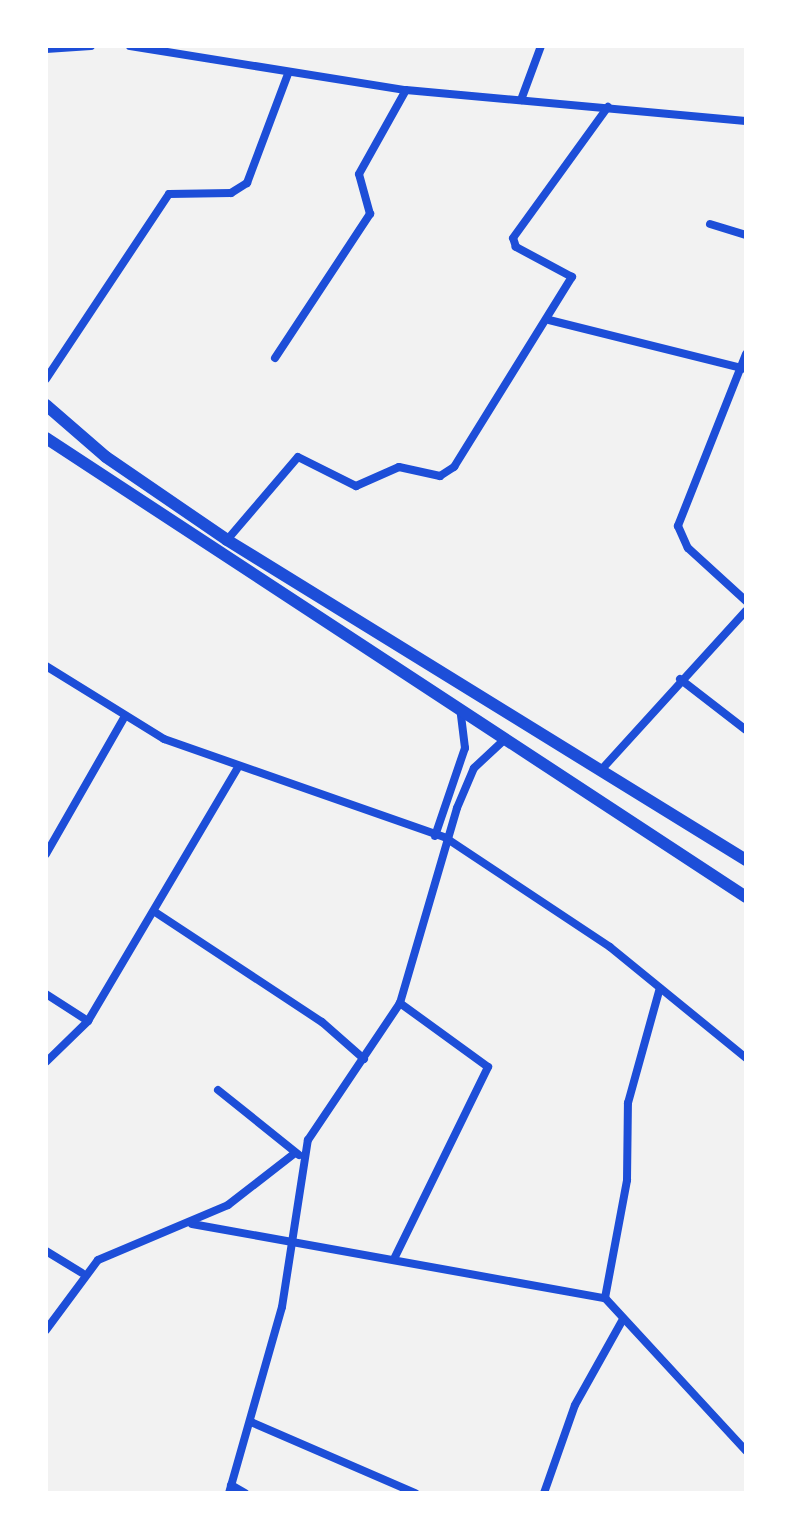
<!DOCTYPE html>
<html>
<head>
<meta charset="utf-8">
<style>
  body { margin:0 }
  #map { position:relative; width:792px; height:1539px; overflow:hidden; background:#f2f2f2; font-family:Ubuntu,sans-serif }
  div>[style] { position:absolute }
  .minor>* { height:8px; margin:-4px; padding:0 4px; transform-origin:4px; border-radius:4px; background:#1d4ed8 }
  .trunk>* { height:12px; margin:-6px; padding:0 6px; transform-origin:6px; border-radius:6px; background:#1d4ed8 }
  span { translate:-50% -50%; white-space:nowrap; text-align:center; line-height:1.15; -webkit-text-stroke:6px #fff; paint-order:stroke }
  .frame { position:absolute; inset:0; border:48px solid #fff; pointer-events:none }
</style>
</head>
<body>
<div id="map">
  <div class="minor">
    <i style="left:130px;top:46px;width:279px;rotate:9.1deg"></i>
    <i style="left:406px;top:90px;width:341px;rotate:5.2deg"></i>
    <i style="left:46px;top:49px;width:45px;rotate:-3.8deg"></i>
    <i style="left:521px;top:100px;width:58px;rotate:-69.7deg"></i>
    <i style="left:710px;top:224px;width:38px;rotate:17deg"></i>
    <i style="left:549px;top:320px;width:202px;rotate:14deg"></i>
    <i style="left:746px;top:354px;width:185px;rotate:111.6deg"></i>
    <i style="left:678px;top:526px;width:24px;rotate:66deg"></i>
    <i style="left:688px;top:548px;width:79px;rotate:42.4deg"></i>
    <i style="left:275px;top:358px;width:173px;rotate:-56.6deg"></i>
    <i style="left:370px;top:214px;width:41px;rotate:-105.4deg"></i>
    <i style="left:359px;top:174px;width:96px;rotate:-60.8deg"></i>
    <i style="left:46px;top:379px;width:222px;rotate:-56.4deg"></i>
    <i style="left:169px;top:194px;width:62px;rotate:-0.9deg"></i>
    <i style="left:231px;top:193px;width:19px;rotate:-32deg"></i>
    <i style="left:247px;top:183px;width:116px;rotate:-69.4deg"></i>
    <i style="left:227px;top:540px;width:109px;rotate:-49.5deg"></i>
    <i style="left:298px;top:457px;width:65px;rotate:26.6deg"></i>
    <i style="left:356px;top:486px;width:47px;rotate:-23.8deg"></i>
    <i style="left:399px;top:467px;width:42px;rotate:12.4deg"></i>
    <i style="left:440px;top:476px;width:17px;rotate:-33deg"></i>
    <i style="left:454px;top:467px;width:224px;rotate:-58.2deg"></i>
    <i style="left:572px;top:277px;width:64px;rotate:-151.8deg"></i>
    <i style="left:516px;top:247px;width:9px;rotate:-108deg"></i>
    <i style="left:513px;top:238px;width:162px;rotate:-54.1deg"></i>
    <i style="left:46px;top:666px;width:139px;rotate:31.7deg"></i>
    <i style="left:164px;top:739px;width:299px;rotate:19.3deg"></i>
    <i style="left:446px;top:838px;width:197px;rotate:33.6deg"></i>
    <i style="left:610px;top:947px;width:176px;rotate:39.2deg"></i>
    <i style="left:680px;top:679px;width:83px;rotate:37.7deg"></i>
    <i style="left:602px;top:769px;width:214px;rotate:-47.7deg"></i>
    <i style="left:435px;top:836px;width:93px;rotate:-71.2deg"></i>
    <i style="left:465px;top:748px;width:38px;rotate:-97deg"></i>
    <i style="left:46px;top:854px;width:157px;rotate:-60.2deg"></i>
    <i style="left:155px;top:912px;width:200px;rotate:33.4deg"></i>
    <i style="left:322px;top:1022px;width:56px;rotate:41.4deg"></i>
    <i style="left:46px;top:994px;width:50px;rotate:32.7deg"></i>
    <i style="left:46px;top:1062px;width:59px;rotate:-44.3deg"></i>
    <i style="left:88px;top:1021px;width:293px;rotate:-59.4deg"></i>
    <i style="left:218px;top:1090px;width:104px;rotate:38.7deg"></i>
    <i style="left:192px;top:1224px;width:420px;rotate:10.2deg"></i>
    <i style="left:605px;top:1298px;width:208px;rotate:47.3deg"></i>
    <i style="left:46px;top:1251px;width:42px;rotate:31.4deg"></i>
    <i style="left:394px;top:1259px;width:214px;rotate:-63.9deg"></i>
    <i style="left:488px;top:1067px;width:109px;rotate:-144deg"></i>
    <i style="left:605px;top:1298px;width:120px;rotate:-79.4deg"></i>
    <i style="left:627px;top:1180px;width:77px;rotate:-89.3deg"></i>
    <i style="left:628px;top:1103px;width:119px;rotate:-74.5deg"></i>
    <i style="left:46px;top:1330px;width:87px;rotate:-53.4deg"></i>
    <i style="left:98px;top:1260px;width:141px;rotate:-22.9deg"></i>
    <i style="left:228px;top:1205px;width:85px;rotate:-37.8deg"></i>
    <i style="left:251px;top:1422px;width:179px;rotate:23.4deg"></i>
    <i style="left:231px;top:1485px;width:16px;rotate:30deg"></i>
    <i style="left:229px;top:1493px;width:193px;rotate:-74.1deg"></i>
    <i style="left:282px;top:1307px;width:169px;rotate:-81.2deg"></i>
    <i style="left:308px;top:1140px;width:165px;rotate:-56.1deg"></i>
    <i style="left:400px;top:1003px;width:203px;rotate:-73.7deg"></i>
    <i style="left:457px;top:808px;width:43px;rotate:-67deg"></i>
    <i style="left:474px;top:768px;width:40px;rotate:-43deg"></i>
    <i style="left:544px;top:1493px;width:93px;rotate:-70.6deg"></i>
    <i style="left:575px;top:1405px;width:98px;rotate:-60.8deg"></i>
  </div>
  <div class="trunk">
    <i style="left:46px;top:405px;width:79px;rotate:40.9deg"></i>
    <i style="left:106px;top:457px;width:147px;rotate:34.4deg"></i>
    <i style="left:227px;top:540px;width:610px;rotate:31.66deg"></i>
    <i style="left:46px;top:438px;width:837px;rotate:33.25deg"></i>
  </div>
  <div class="frame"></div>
</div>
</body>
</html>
